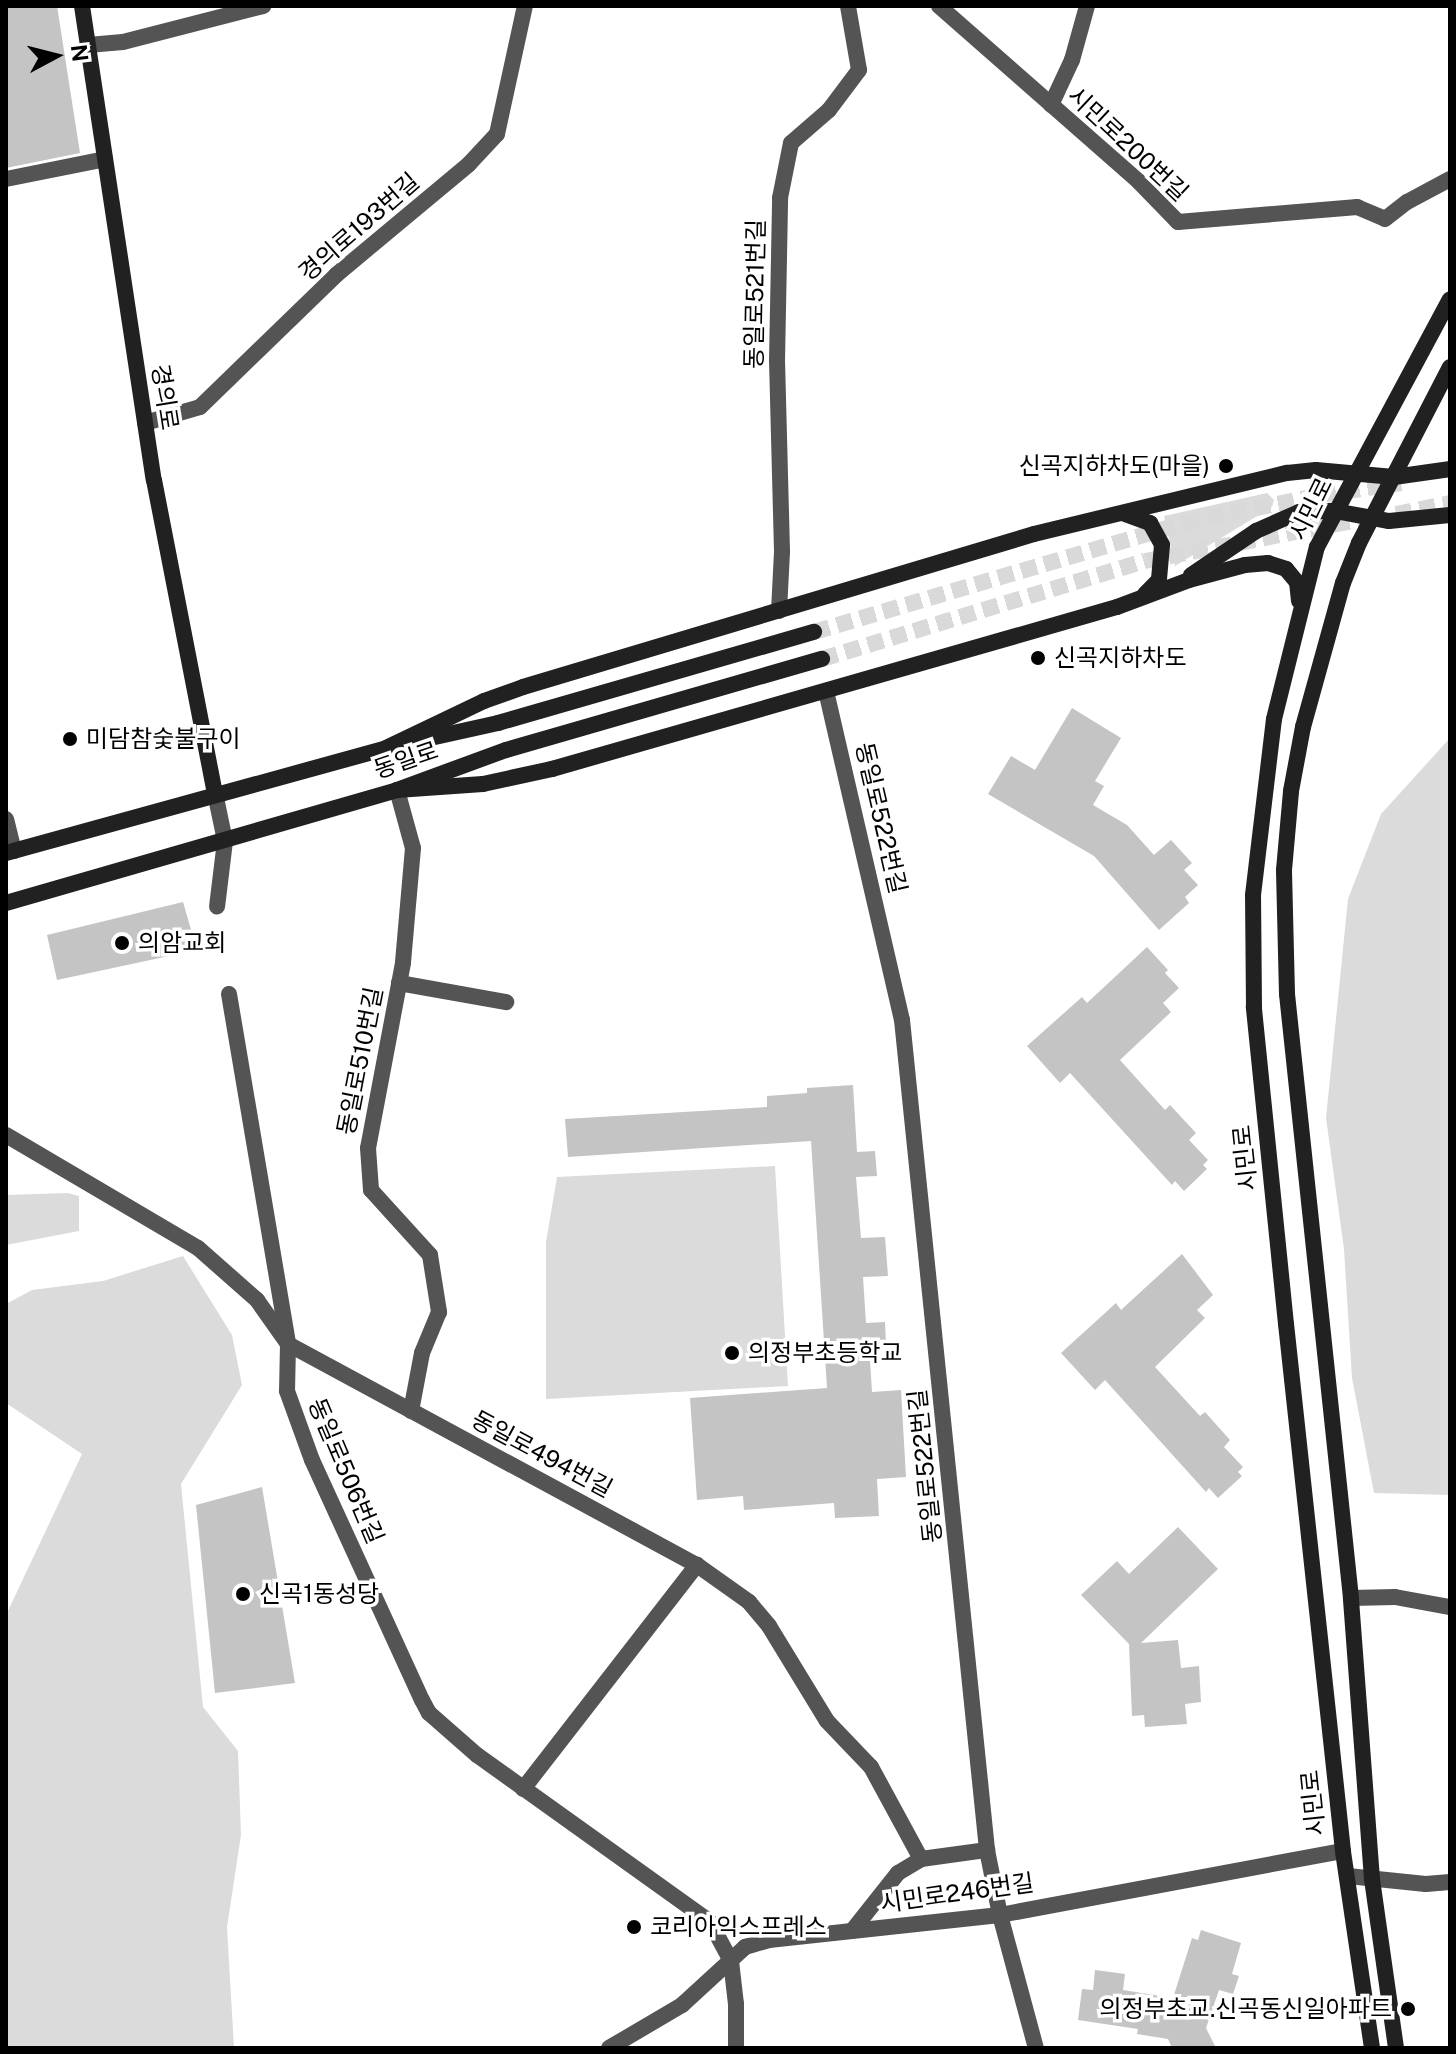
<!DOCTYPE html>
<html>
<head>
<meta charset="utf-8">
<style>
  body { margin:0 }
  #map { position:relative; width:1456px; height:2054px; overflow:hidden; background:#fff; font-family:"Public Sans","Noto Sans KR",sans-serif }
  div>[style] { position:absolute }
  .green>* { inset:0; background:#dbdbdb }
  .building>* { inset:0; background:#c4c4c4 }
  .secondary-tunnel>* { height:16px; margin-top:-8px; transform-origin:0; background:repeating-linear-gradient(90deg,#d9d9d9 0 16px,transparent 0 24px) }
  .street>* { height:16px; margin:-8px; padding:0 8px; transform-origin:8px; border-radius:8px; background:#545454 }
  .secondary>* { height:16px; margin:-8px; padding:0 8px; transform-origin:8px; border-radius:8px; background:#212121 }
  .dots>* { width:22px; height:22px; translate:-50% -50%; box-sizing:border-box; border:4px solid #fff; border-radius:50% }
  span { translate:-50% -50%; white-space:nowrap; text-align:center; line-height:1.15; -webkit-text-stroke:7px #fff; paint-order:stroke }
  .street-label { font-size:24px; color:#000 }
  .poi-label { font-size:24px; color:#000 }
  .right { translate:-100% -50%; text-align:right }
  .left { translate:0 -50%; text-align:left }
  .frame { position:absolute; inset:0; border:8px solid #000; pointer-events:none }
  .north { position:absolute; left:16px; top:16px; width:80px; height:80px; -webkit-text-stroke:6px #fff; paint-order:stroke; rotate:83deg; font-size:22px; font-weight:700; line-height:32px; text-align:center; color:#000 }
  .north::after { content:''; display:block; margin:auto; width:28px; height:36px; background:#000; clip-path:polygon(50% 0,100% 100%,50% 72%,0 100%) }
</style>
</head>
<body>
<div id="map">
  <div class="green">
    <i style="clip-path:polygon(1267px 493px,1274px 500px,1272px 507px,1175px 566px,1164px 516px)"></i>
    <i style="clip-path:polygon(1450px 738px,1450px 1495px,1374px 1493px,1352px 1378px,1344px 1249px,1326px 1118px,1348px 899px,1381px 814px)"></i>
    <i style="clip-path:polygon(775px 1166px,788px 1386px,546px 1399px,546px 1242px,557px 1177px)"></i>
    <i style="clip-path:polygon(68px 1193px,79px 1196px,79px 1231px,6px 1245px,6px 1195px)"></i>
    <i style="clip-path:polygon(183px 1256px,232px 1335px,242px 1385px,181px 1484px,203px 1707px,238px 1751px,241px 1835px,227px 1927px,234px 2048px,6px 2048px,6px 1615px,82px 1454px,6px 1403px,6px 1304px,32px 1290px,103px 1281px)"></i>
  </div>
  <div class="building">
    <i style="clip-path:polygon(6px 6px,57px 6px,80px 153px,6px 168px)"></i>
    <i style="clip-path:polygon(1072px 708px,1121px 738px,1095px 781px,1104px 786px,1093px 805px,1127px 825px,1154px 855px,1171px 840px,1192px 863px,1184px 870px,1198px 885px,1185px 897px,1189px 903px,1159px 930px,1094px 856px,988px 794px,1011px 756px,1035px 770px)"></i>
    <i style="clip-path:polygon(183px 902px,197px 950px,57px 980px,47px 935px)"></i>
    <i style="clip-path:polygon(1147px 947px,1168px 970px,1165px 973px,1179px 988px,1163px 1003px,1171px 1012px,1120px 1060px,1165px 1110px,1170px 1105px,1196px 1133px,1189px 1140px,1208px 1160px,1203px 1165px,1207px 1169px,1184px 1191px,1175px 1181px,1172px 1185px,1070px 1073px,1060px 1083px,1027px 1046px,1082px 997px,1087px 1003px)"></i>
    <i style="clip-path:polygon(853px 1085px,857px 1152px,875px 1151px,877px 1176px,856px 1177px,861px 1238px,885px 1237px,888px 1276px,863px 1277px,866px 1323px,885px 1322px,886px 1344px,869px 1345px,872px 1392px,901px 1390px,906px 1477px,877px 1479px,879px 1516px,835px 1518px,834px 1503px,744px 1510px,743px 1496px,697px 1500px,690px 1398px,827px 1388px,811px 1141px,568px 1157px,565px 1119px,767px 1107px,767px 1096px,807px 1093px,807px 1088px)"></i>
    <i style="clip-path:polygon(1182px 1254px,1213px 1295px,1197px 1310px,1205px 1318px,1155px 1367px,1200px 1416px,1205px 1412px,1230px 1440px,1224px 1447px,1243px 1467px,1238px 1472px,1242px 1476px,1218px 1498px,1209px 1488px,1206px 1492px,1105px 1380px,1095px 1390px,1061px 1353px,1116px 1303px,1121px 1310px)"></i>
    <i style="clip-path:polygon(262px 1487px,295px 1683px,215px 1693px,196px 1505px)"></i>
    <i style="clip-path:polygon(1178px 1527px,1218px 1569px,1141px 1643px,1178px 1640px,1181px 1668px,1199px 1666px,1201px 1702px,1185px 1704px,1187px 1724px,1145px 1727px,1144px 1715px,1132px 1716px,1129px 1644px,1081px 1595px,1117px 1561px,1129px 1574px)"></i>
    <i style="clip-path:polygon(1201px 1930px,1241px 1943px,1232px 1974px,1239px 1976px,1233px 1994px,1219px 1990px,1206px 2028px,1216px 2048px,1172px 2048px,1168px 2039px,1137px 2034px,1138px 2029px,1078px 2020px,1082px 1989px,1093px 1990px,1095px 1970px,1125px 1974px,1123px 1990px,1173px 1998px,1192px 1938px,1198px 1940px)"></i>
  </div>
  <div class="secondary-tunnel">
    <i style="left:1396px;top:514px;width:55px;rotate:-11.5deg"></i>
    <i style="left:814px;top:632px;width:386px;rotate:-16.4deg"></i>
    <i style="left:1184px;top:523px;width:139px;rotate:-11.6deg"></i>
    <i style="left:1320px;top:495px;width:82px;rotate:-8.4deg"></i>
    <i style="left:822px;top:659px;width:338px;rotate:-16.9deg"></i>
    <i style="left:1145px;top:561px;width:228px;rotate:-10.9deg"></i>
  </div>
  <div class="street">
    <i style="left:939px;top:6px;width:266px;rotate:41.3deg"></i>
    <i style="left:1139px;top:182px;width:56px;rotate:45.7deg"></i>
    <i style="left:1178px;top:222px;width:180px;rotate:-4.8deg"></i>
    <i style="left:1357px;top:207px;width:30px;rotate:23deg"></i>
    <i style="left:1385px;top:219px;width:28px;rotate:-38deg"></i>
    <i style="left:1407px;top:202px;width:49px;rotate:-28.1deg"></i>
    <i style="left:88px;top:45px;width:35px;rotate:-5deg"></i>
    <i style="left:123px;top:42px;width:145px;rotate:-14.4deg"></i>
    <i style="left:1051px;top:105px;width:50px;rotate:-65deg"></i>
    <i style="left:1072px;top:60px;width:56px;rotate:-74.5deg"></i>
    <i style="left:6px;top:179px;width:101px;rotate:-11.4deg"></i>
    <i style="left:145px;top:423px;width:57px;rotate:-16.2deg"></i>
    <i style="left:200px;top:407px;width:190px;rotate:-44.1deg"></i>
    <i style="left:336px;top:275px;width:173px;rotate:-39.8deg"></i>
    <i style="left:469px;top:164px;width:41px;rotate:-47deg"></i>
    <i style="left:497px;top:134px;width:131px;rotate:-77.7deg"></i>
    <i style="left:779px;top:611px;width:60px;rotate:-87.1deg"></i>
    <i style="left:782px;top:551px;width:190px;rotate:-91.5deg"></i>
    <i style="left:777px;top:361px;width:163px;rotate:-88.9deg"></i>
    <i style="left:780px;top:198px;width:56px;rotate:-78.7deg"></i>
    <i style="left:791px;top:143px;width:50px;rotate:-41deg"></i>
    <i style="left:829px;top:110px;width:50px;rotate:-53.1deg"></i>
    <i style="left:859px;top:70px;width:65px;rotate:-99.8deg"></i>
    <i style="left:826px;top:691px;width:338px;rotate:77deg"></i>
    <i style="left:902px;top:1020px;width:834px;rotate:84.15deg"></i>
    <i style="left:987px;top:1850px;width:66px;rotate:78.7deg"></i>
    <i style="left:1000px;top:1915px;width:138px;rotate:74.9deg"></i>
    <i style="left:397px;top:790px;width:60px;rotate:74.6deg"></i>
    <i style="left:413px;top:848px;width:115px;rotate:95deg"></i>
    <i style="left:403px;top:963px;width:188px;rotate:100.7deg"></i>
    <i style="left:368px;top:1148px;width:42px;rotate:85.9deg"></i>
    <i style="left:371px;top:1190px;width:88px;rotate:47.8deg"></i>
    <i style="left:430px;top:1255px;width:58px;rotate:81deg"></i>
    <i style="left:439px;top:1312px;width:44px;rotate:112.5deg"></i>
    <i style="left:422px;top:1353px;width:59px;rotate:100.7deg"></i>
    <i style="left:215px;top:793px;width:49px;rotate:78.2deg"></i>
    <i style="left:225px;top:841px;width:66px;rotate:96.9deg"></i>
    <i style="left:6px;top:819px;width:33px;rotate:76deg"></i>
    <i style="left:399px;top:983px;width:109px;rotate:10.1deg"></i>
    <i style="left:229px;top:994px;width:355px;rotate:80.4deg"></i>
    <i style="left:288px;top:1344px;width:47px;rotate:91.2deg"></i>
    <i style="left:287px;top:1391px;width:73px;rotate:70.1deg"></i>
    <i style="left:312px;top:1460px;width:264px;rotate:65.4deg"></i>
    <i style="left:422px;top:1700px;width:15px;rotate:62deg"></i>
    <i style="left:429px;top:1713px;width:64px;rotate:41.2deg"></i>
    <i style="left:477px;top:1755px;width:287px;rotate:35.6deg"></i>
    <i style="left:710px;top:1922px;width:44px;rotate:61.7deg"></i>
    <i style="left:731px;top:1961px;width:43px;rotate:83.4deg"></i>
    <i style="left:736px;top:2004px;width:44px;rotate:90deg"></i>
    <i style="left:6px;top:1135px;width:223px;rotate:30.5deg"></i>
    <i style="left:198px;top:1248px;width:79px;rotate:41.4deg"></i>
    <i style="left:257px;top:1300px;width:54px;rotate:54.8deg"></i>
    <i style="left:288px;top:1344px;width:465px;rotate:28.4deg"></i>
    <i style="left:697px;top:1565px;width:64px;rotate:35.4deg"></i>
    <i style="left:749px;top:1602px;width:31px;rotate:50deg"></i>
    <i style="left:769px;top:1626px;width:111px;rotate:58.6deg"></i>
    <i style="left:827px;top:1721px;width:64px;rotate:46.3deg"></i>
    <i style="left:871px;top:1767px;width:105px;rotate:61.5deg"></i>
    <i style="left:921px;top:1859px;width:67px;rotate:-7.8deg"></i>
    <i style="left:1351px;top:1598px;width:44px;rotate:-1.3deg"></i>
    <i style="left:1395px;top:1597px;width:56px;rotate:10.3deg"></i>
    <i style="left:523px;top:1789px;width:284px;rotate:-52.2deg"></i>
    <i style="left:1348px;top:1876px;width:78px;rotate:5.9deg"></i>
    <i style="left:1426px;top:1884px;width:24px;rotate:-5deg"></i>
    <i style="left:852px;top:1931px;width:74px;rotate:-51.6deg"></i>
    <i style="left:898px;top:1873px;width:27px;rotate:-31deg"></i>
    <i style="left:609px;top:2048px;width:85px;rotate:-30.5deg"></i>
    <i style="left:682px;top:2005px;width:86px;rotate:-42.6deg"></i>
    <i style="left:745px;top:1947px;width:25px;rotate:-16deg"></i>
    <i style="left:769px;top:1940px;width:232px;rotate:-6.2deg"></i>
    <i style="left:1000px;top:1915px;width:349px;rotate:-10.6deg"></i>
  </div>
  <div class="secondary">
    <i style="left:82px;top:6px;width:479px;rotate:81.4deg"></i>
    <i style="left:154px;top:480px;width:319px;rotate:79deg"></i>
    <i style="left:1125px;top:514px;width:27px;rotate:20deg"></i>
    <i style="left:1150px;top:523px;width:25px;rotate:61deg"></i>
    <i style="left:1162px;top:545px;width:35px;rotate:95deg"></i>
    <i style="left:1159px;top:580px;width:20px;rotate:135deg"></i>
    <i style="left:1191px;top:575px;width:78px;rotate:-34.1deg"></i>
    <i style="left:1256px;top:531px;width:47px;rotate:-23.8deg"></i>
    <i style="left:1299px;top:512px;width:36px;rotate:-2deg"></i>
    <i style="left:1335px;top:511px;width:55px;rotate:10.5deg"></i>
    <i style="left:1389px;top:521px;width:61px;rotate:-5.6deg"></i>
    <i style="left:417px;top:741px;width:83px;rotate:-12.5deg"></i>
    <i style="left:498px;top:723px;width:329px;rotate:-16.1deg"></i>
    <i style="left:386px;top:748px;width:109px;rotate:-25.6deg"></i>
    <i style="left:484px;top:701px;width:41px;rotate:-19.7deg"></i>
    <i style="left:523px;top:687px;width:533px;rotate:-16.67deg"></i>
    <i style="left:1034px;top:534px;width:260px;rotate:-13.6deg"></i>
    <i style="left:1287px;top:473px;width:29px;rotate:-6deg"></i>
    <i style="left:1316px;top:470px;width:78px;rotate:5.1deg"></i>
    <i style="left:1394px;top:477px;width:57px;rotate:-8.1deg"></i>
    <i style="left:397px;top:790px;width:86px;rotate:-4deg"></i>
    <i style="left:483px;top:784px;width:71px;rotate:-12.3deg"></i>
    <i style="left:552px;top:769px;width:588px;rotate:-16deg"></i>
    <i style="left:1117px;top:607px;width:77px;rotate:-20.6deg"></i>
    <i style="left:1189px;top:580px;width:58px;rotate:-15deg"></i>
    <i style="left:1245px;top:565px;width:23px;rotate:-5deg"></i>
    <i style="left:1268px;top:563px;width:19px;rotate:18deg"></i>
    <i style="left:1286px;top:569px;width:17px;rotate:50deg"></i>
    <i style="left:1297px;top:582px;width:19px;rotate:84deg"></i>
    <i style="left:6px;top:853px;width:402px;rotate:-15.4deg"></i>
    <i style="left:6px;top:903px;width:407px;rotate:-16.1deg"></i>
    <i style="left:397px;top:790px;width:116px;rotate:-20.2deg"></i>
    <i style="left:506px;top:750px;width:329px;rotate:-16.1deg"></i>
    <i style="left:1372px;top:2048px;width:199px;rotate:-98.4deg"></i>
    <i style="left:1343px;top:1851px;width:530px;rotate:-96.17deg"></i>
    <i style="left:1286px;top:1324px;width:319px;rotate:-95.8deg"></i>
    <i style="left:1254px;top:1007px;width:112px;rotate:-90.5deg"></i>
    <i style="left:1253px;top:895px;width:177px;rotate:-83.2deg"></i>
    <i style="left:1274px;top:719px;width:177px;rotate:-76deg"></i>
    <i style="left:1317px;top:547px;width:281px;rotate:-61.8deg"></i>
    <i style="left:1396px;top:2048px;width:171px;rotate:-98.1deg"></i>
    <i style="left:1372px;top:1879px;width:282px;rotate:-94.3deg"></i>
    <i style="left:1351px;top:1598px;width:607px;rotate:-96.05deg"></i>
    <i style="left:1287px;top:994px;width:124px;rotate:-91.4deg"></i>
    <i style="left:1284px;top:870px;width:79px;rotate:-84.9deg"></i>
    <i style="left:1291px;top:791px;width:65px;rotate:-79.4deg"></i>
    <i style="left:1303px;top:727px;width:149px;rotate:-74.5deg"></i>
    <i style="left:1343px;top:583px;width:43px;rotate:-68.2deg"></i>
    <i style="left:1359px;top:543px;width:198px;rotate:-62.7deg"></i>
  </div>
  <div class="dots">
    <i style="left:1226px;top:466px;background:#000"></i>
    <i style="left:1038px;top:658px;background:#000"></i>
    <i style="left:70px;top:739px;background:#000"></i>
    <i style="left:122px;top:943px;background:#000"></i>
    <i style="left:732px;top:1353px;background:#000"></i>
    <i style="left:243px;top:1594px;background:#000"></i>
    <i style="left:634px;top:1927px;background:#000"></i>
    <i style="left:1408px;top:2009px;background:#000"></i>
  </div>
  <div class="street-label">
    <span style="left:1128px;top:144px;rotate:43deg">시민로200번길</span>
    <span style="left:359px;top:227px;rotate:-41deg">경의로193번길</span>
    <span style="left:755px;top:294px;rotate:-89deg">동일로521번길</span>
    <span style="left:165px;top:397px;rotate:81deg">경의로</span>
    <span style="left:1311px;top:509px;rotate:-64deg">시민로</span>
    <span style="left:406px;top:760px;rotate:-19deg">동일로</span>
    <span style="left:881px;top:818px;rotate:77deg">동일로522번길</span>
    <span style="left:360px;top:1061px;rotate:-79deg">동일로510번길</span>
    <span style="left:1245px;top:1158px;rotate:-96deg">시민로</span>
    <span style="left:542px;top:1454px;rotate:28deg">동일로494번길</span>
    <span style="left:925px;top:1466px;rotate:-96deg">동일로522번길</span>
    <span style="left:346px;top:1471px;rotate:67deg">동일로506번길</span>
    <span style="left:1313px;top:1803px;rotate:-96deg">시민로</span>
    <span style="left:957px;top:1893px;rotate:-8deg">시민로246번길</span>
  </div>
  <div class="poi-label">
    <span class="right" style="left:1210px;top:466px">신곡지하차도(마을)</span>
    <span class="left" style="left:1054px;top:658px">신곡지하차도</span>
    <span class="left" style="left:86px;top:739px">미담참숯불구이</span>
    <span class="left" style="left:138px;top:943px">의암교회</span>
    <span class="left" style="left:748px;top:1353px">의정부초등학교</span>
    <span class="left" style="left:259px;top:1594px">신곡1동성당</span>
    <span class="left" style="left:650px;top:1927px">코리아익스프레스</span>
    <span class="right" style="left:1392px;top:2009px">의정부초교.신곡동신일아파트</span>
  </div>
  <div class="frame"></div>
  <div class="north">N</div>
</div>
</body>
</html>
